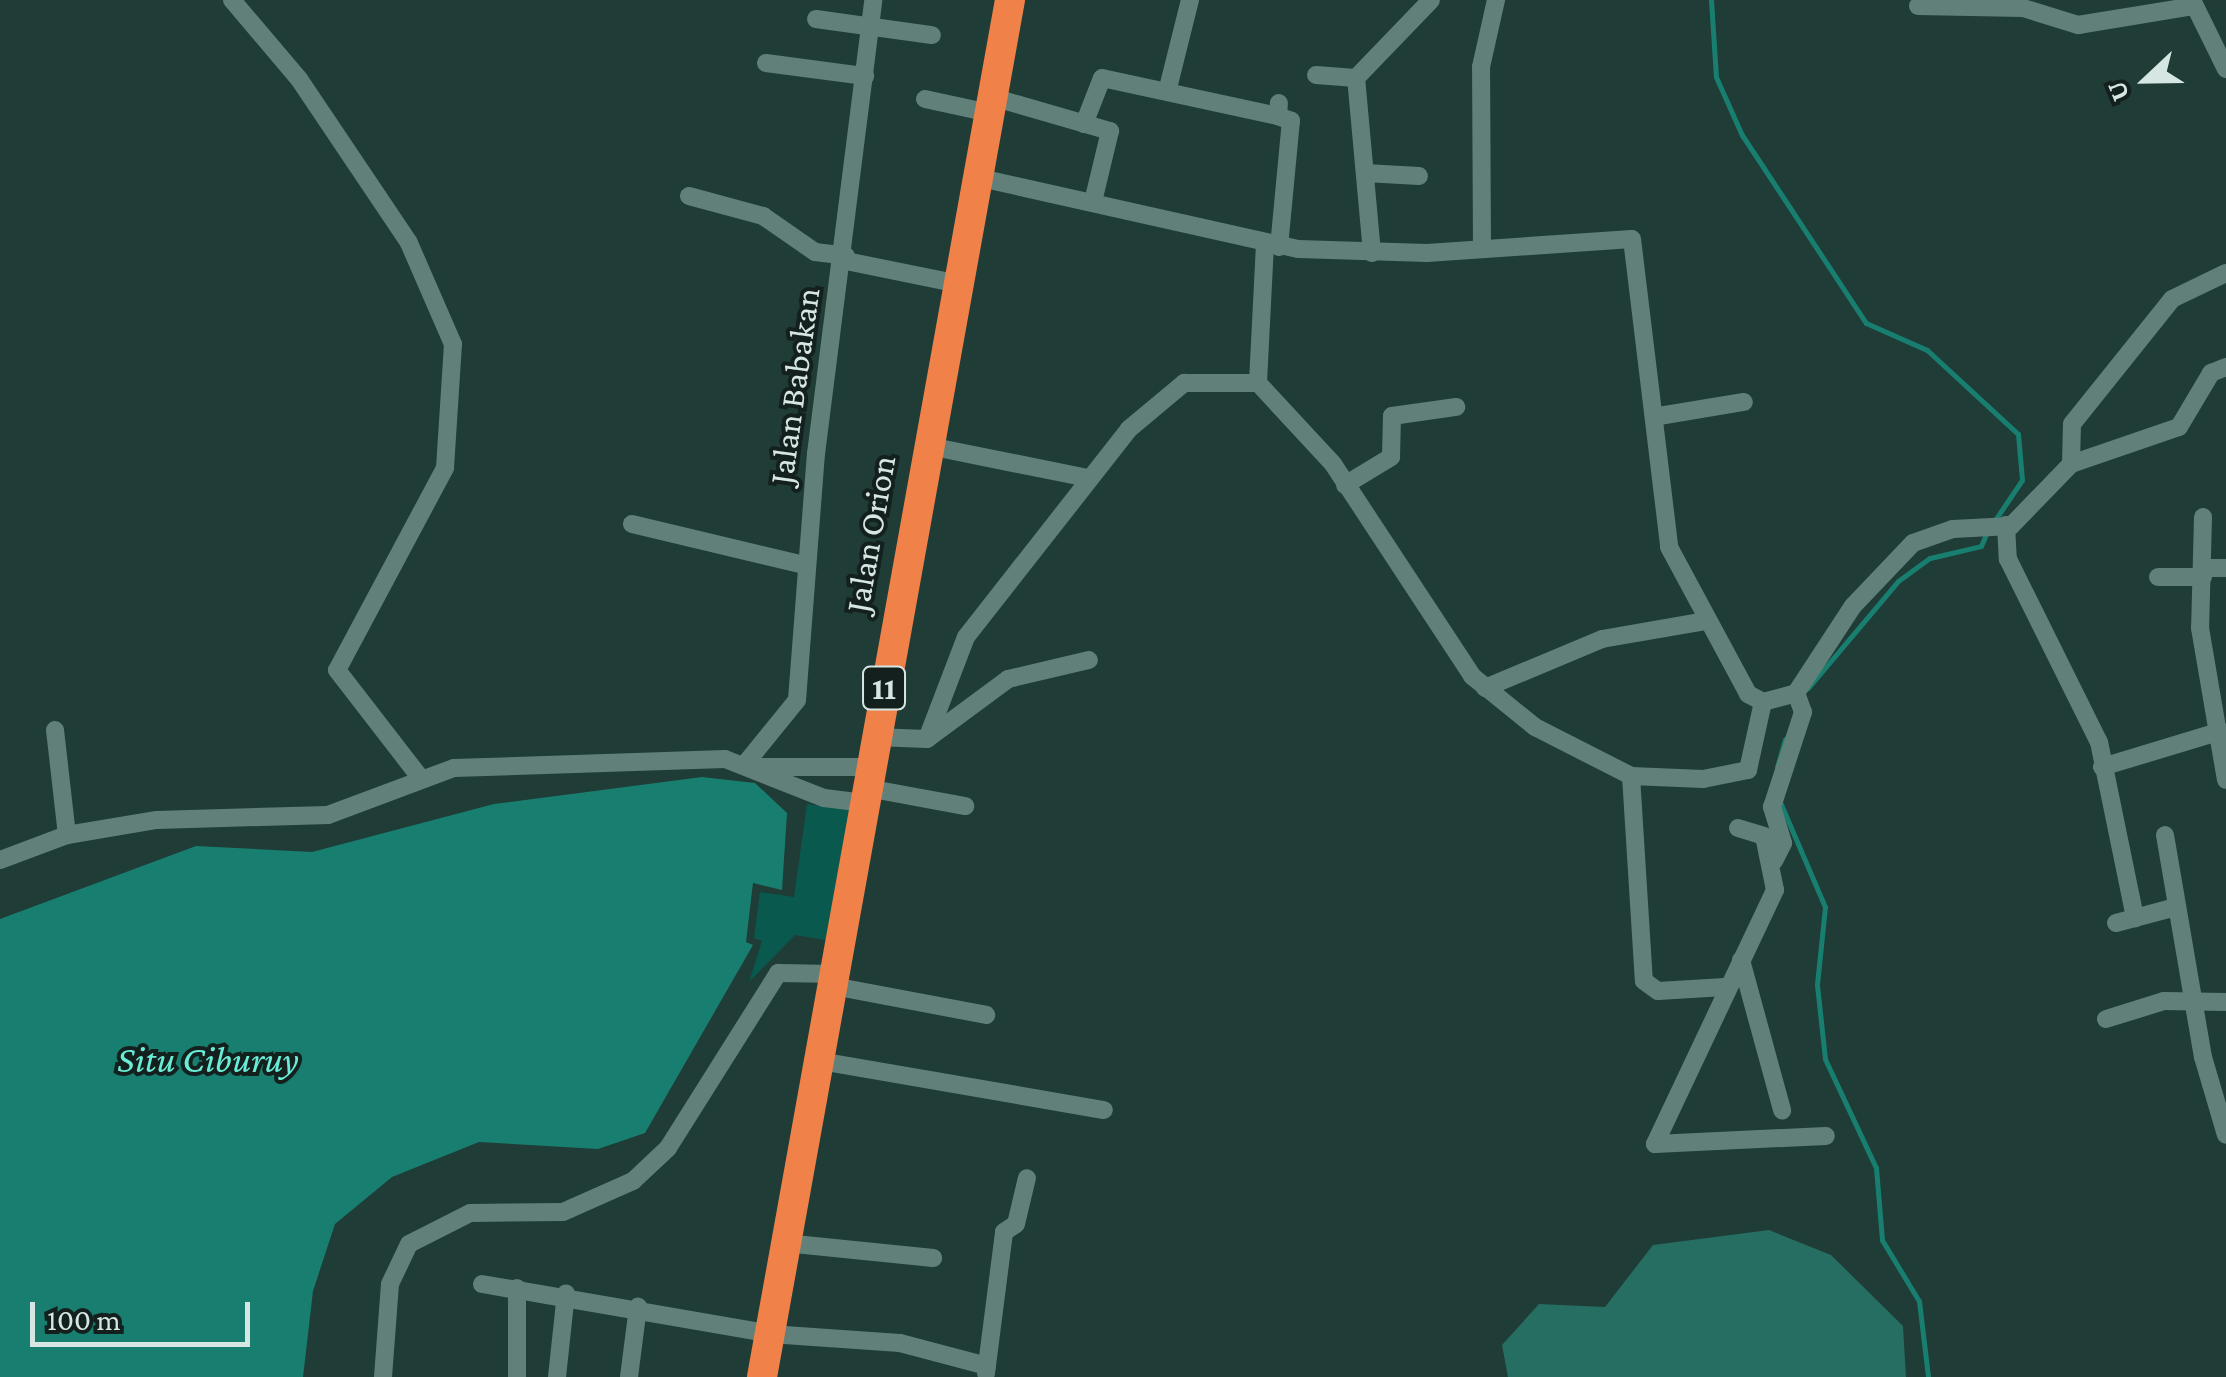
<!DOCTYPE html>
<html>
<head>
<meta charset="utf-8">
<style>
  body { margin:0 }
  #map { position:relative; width:2226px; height:1377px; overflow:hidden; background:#1f3c37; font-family:"Crimson Pro",serif }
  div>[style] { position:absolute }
  .green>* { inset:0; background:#09594e }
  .forest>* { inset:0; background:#266d62 }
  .water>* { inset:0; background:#187f70 }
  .stream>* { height:5px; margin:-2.5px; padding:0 2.5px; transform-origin:2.5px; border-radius:2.5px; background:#187f70 }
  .street>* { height:18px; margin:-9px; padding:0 9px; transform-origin:9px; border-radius:9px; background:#62807a }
  .highway>* { height:30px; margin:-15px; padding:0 15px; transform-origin:15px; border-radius:15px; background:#ef8149 }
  span { translate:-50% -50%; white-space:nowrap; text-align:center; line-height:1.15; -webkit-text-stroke:8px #14201e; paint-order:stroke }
  .shield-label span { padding:2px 8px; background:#14201e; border:2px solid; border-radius:8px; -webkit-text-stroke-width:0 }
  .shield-label { font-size:32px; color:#d6e6e3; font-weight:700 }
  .street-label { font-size:35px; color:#d6e6e3 }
  .water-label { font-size:38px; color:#69edd7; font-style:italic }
  .north { position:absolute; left:2096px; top:30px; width:100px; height:100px; -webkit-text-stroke:8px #14201e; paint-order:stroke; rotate:248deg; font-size:28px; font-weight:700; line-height:40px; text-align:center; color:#d6e6e3 }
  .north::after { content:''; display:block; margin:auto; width:35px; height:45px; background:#d6e6e3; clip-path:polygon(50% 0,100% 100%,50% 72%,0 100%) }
  .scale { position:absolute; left:30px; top:1302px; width:220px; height:45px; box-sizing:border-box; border:5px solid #d6e6e3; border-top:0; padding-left:12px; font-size:30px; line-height:35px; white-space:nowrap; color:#d6e6e3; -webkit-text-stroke:8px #14201e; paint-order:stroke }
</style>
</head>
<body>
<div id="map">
  <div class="green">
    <i style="clip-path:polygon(807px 804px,855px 810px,826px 940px,795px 935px,749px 982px,762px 941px,754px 938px,760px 892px,794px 897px)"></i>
  </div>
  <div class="forest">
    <i style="clip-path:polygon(1769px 1230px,1831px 1255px,1903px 1326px,1906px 1377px,1508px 1377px,1502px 1345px,1539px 1304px,1605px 1307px,1653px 1245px)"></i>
  </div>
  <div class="water">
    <i style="clip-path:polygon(702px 777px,755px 783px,787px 813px,782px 890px,753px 883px,746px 942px,753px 945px,645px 1133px,598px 1149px,479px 1142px,392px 1177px,335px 1224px,313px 1291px,303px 1377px,0 1377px,0 919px,196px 846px,312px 852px,494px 804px)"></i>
  </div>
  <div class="stream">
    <i style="left:1711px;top:0;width:77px;rotate:86.3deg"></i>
    <i style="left:1716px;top:77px;width:64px;rotate:65.9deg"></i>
    <i style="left:1742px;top:135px;width:225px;rotate:56.6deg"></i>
    <i style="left:1866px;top:323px;width:67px;rotate:23.9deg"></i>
    <i style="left:1927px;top:350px;width:124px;rotate:42.7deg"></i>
    <i style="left:2018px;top:434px;width:46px;rotate:85deg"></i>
    <i style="left:2022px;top:480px;width:52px;rotate:124deg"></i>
    <i style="left:1808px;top:688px;width:140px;rotate:-49.9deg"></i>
    <i style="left:1898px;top:581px;width:39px;rotate:-36deg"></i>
    <i style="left:1930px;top:558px;width:52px;rotate:-13.2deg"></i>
    <i style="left:1981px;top:546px;width:15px;rotate:-67deg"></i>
    <i style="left:1777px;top:767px;width:29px;rotate:-74deg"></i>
    <i style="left:1780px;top:802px;width:114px;rotate:66.8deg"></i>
    <i style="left:1825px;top:907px;width:78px;rotate:95.9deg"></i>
    <i style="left:1817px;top:985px;width:74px;rotate:83.8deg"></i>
    <i style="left:1825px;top:1059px;width:120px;rotate:64.9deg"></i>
    <i style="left:1876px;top:1168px;width:72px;rotate:85.2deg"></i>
    <i style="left:1882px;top:1240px;width:71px;rotate:58.8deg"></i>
    <i style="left:1919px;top:1301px;width:77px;rotate:83.2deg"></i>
  </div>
  <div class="street">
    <i style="left:232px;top:0;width:104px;rotate:49.7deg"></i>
    <i style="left:299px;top:79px;width:197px;rotate:56.1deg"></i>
    <i style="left:409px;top:243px;width:110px;rotate:66.5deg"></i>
    <i style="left:453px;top:344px;width:124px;rotate:93.7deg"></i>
    <i style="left:445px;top:468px;width:229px;rotate:118.1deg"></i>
    <i style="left:337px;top:670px;width:134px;rotate:52.3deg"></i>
    <i style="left:2192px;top:0;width:77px;rotate:63.8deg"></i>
    <i style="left:1918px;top:6px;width:105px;rotate:1.1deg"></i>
    <i style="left:2023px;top:8px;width:58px;rotate:17.2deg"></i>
    <i style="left:2078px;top:25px;width:118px;rotate:-9.3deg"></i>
    <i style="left:816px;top:19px;width:117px;rotate:7.9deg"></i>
    <i style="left:766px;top:63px;width:100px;rotate:7.5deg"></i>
    <i style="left:1316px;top:75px;width:40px;rotate:4.3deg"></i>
    <i style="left:1168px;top:88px;width:91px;rotate:-76deg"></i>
    <i style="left:992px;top:97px;width:123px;rotate:16.1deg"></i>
    <i style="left:1110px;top:131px;width:73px;rotate:103.5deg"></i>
    <i style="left:925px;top:99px;width:66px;rotate:12.3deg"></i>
    <i style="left:1084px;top:124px;width:49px;rotate:-68.6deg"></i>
    <i style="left:1102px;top:78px;width:180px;rotate:12.2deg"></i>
    <i style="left:1365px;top:173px;width:54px;rotate:3.2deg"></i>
    <i style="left:976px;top:177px;width:330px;rotate:12.6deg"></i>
    <i style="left:1298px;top:249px;width:129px;rotate:1.8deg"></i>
    <i style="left:1427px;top:253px;width:205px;rotate:-3.9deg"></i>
    <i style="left:1632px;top:239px;width:310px;rotate:83.1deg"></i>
    <i style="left:1669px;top:547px;width:167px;rotate:61.7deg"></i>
    <i style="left:1748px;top:694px;width:17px;rotate:28deg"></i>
    <i style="left:1763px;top:702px;width:34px;rotate:-15deg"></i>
    <i style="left:1796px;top:693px;width:104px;rotate:-56.8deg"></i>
    <i style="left:1853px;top:606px;width:87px;rotate:-46.4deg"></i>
    <i style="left:1913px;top:543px;width:42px;rotate:-19.3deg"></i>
    <i style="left:1953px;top:529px;width:58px;rotate:-3deg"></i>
    <i style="left:2011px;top:526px;width:86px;rotate:-45.9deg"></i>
    <i style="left:2071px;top:464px;width:114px;rotate:-18.9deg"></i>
    <i style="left:2179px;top:427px;width:63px;rotate:-59.3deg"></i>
    <i style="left:2211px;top:373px;width:16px;rotate:-22deg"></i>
    <i style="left:689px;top:196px;width:77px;rotate:15.1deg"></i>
    <i style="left:763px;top:216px;width:63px;rotate:34.7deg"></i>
    <i style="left:815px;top:252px;width:31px;rotate:7deg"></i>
    <i style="left:1265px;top:244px;width:139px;rotate:92.9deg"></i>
    <i style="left:1258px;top:383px;width:110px;rotate:47.2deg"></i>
    <i style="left:1333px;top:464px;width:254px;rotate:56.7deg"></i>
    <i style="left:1472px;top:676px;width:81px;rotate:39deg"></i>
    <i style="left:1535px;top:727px;width:108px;rotate:27deg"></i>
    <i style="left:1631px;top:776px;width:205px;rotate:86.4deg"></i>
    <i style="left:1644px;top:981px;width:17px;rotate:36deg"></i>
    <i style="left:1658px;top:991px;width:67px;rotate:-3.4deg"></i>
    <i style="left:1279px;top:247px;width:127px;rotate:-84.6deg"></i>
    <i style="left:1291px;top:121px;width:14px;rotate:-159deg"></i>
    <i style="left:1278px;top:116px;width:13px;rotate:-86deg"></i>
    <i style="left:1482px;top:248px;width:181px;rotate:-90.3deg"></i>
    <i style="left:1481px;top:67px;width:69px;rotate:-77.4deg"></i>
    <i style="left:1372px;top:253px;width:176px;rotate:-95.2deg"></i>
    <i style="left:1356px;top:78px;width:108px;rotate:-46.1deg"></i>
    <i style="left:846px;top:261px;width:110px;rotate:11.5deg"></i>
    <i style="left:1659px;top:416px;width:86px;rotate:-9.4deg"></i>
    <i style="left:924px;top:445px;width:167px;rotate:11.4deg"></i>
    <i style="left:2071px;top:464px;width:40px;rotate:-88.6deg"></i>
    <i style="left:2072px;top:424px;width:160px;rotate:-51.3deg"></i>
    <i style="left:2172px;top:299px;width:60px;rotate:-25.7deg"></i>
    <i style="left:1345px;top:485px;width:54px;rotate:-31.3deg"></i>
    <i style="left:1391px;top:457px;width:41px;rotate:-88.6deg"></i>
    <i style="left:1392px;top:416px;width:65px;rotate:-8deg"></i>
    <i style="left:2203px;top:517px;width:111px;rotate:91.5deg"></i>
    <i style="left:2200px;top:628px;width:154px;rotate:80.3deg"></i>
    <i style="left:632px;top:524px;width:177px;rotate:13.4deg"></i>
    <i style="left:2006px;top:525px;width:34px;rotate:87deg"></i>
    <i style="left:2008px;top:559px;width:204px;rotate:63.6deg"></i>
    <i style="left:2099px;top:742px;width:180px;rotate:78.4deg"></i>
    <i style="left:2203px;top:568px;width:23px"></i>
    <i style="left:2158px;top:577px;width:45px"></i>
    <i style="left:1485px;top:688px;width:127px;rotate:-22.7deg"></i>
    <i style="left:1602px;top:639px;width:106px;rotate:-9.8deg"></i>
    <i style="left:55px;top:730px;width:106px;rotate:83.5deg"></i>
    <i style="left:875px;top:737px;width:52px;rotate:2.2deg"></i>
    <i style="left:927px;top:739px;width:101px;rotate:-36.5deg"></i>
    <i style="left:1008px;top:679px;width:83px;rotate:-13.2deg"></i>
    <i style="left:927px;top:739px;width:109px;rotate:-69.1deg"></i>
    <i style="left:966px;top:637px;width:264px;rotate:-51.9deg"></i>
    <i style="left:1129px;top:429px;width:72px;rotate:-39.9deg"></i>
    <i style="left:1184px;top:383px;width:74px"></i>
    <i style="left:746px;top:763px;width:81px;rotate:-51deg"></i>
    <i style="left:797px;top:700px;width:247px;rotate:-85.6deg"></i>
    <i style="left:816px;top:454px;width:458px;rotate:-82.8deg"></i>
    <i style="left:757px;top:767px;width:114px"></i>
    <i style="left:2102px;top:767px;width:124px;rotate:-16.8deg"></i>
    <i style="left:1631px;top:776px;width:72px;rotate:2.4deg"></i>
    <i style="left:1703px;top:779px;width:46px;rotate:-11.3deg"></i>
    <i style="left:1748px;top:770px;width:70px;rotate:-77.6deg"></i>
    <i style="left:867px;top:788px;width:100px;rotate:10.4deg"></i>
    <i style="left:1738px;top:828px;width:27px;rotate:17deg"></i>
    <i style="left:1764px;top:836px;width:55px;rotate:78.5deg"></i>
    <i style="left:1775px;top:890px;width:281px;rotate:115.3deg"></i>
    <i style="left:1655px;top:1144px;width:171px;rotate:-2.7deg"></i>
    <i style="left:2165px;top:835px;width:225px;rotate:80.3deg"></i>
    <i style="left:2203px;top:1057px;width:81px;rotate:73.6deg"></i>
    <i style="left:0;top:860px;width:72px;rotate:-20.5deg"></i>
    <i style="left:67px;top:835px;width:91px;rotate:-9.5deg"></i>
    <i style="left:157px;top:820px;width:171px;rotate:-1.7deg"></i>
    <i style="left:328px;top:815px;width:134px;rotate:-20.5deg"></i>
    <i style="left:454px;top:768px;width:271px;rotate:-1.9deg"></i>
    <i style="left:725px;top:759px;width:106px;rotate:21.5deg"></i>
    <i style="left:824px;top:798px;width:41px;rotate:7deg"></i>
    <i style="left:1774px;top:861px;width:20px;rotate:-63deg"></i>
    <i style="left:1783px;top:843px;width:38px;rotate:-107deg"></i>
    <i style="left:1772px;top:807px;width:100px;rotate:-71.9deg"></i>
    <i style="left:1803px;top:712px;width:20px;rotate:-110deg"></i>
    <i style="left:2116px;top:923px;width:62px;rotate:-14.9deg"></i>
    <i style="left:1741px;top:960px;width:156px;rotate:74.7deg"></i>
    <i style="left:833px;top:986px;width:156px;rotate:10.7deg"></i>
    <i style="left:2106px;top:1019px;width:61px;rotate:-17.2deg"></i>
    <i style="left:2164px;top:1001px;width:62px;rotate:0.9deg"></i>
    <i style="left:820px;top:1061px;width:288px;rotate:9.8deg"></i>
    <i style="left:785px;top:1243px;width:149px;rotate:5.8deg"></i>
    <i style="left:482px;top:1284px;width:292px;rotate:9.8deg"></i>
    <i style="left:770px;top:1334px;width:130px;rotate:4deg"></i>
    <i style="left:900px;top:1343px;width:90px;rotate:14.8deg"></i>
    <i style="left:517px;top:1288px;width:89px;rotate:90deg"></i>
    <i style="left:986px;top:1373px;width:142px;rotate:-82.7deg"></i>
    <i style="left:1004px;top:1232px;width:14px;rotate:-34deg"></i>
    <i style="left:1016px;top:1224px;width:47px;rotate:-76.6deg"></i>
    <i style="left:383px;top:1377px;width:93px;rotate:-85.7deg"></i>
    <i style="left:390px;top:1284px;width:44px;rotate:-64.6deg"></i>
    <i style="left:409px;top:1244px;width:68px;rotate:-26.9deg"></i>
    <i style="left:470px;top:1213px;width:93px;rotate:-0.6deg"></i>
    <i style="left:563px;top:1212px;width:77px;rotate:-23.9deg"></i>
    <i style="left:633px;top:1181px;width:48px;rotate:-43.3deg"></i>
    <i style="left:668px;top:1148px;width:207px;rotate:-57.8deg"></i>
    <i style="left:778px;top:973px;width:57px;rotate:1deg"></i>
    <i style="left:557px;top:1377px;width:84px;rotate:-83.9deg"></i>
    <i style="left:629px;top:1377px;width:71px;rotate:-82.7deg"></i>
  </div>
  <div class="highway">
    <i style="left:762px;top:1377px;width:1399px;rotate:-79.79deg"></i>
  </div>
  <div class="shield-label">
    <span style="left:884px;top:688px">11</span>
  </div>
  <div class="street-label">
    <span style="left:795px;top:386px;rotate:-82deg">Jalan Babakan</span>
    <span style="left:871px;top:534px;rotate:-80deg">Jalan Orion</span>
  </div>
  <div class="water-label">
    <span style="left:208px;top:1060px">Situ Ciburuy</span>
  </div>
  <div class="north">U</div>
  <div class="scale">100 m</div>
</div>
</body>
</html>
